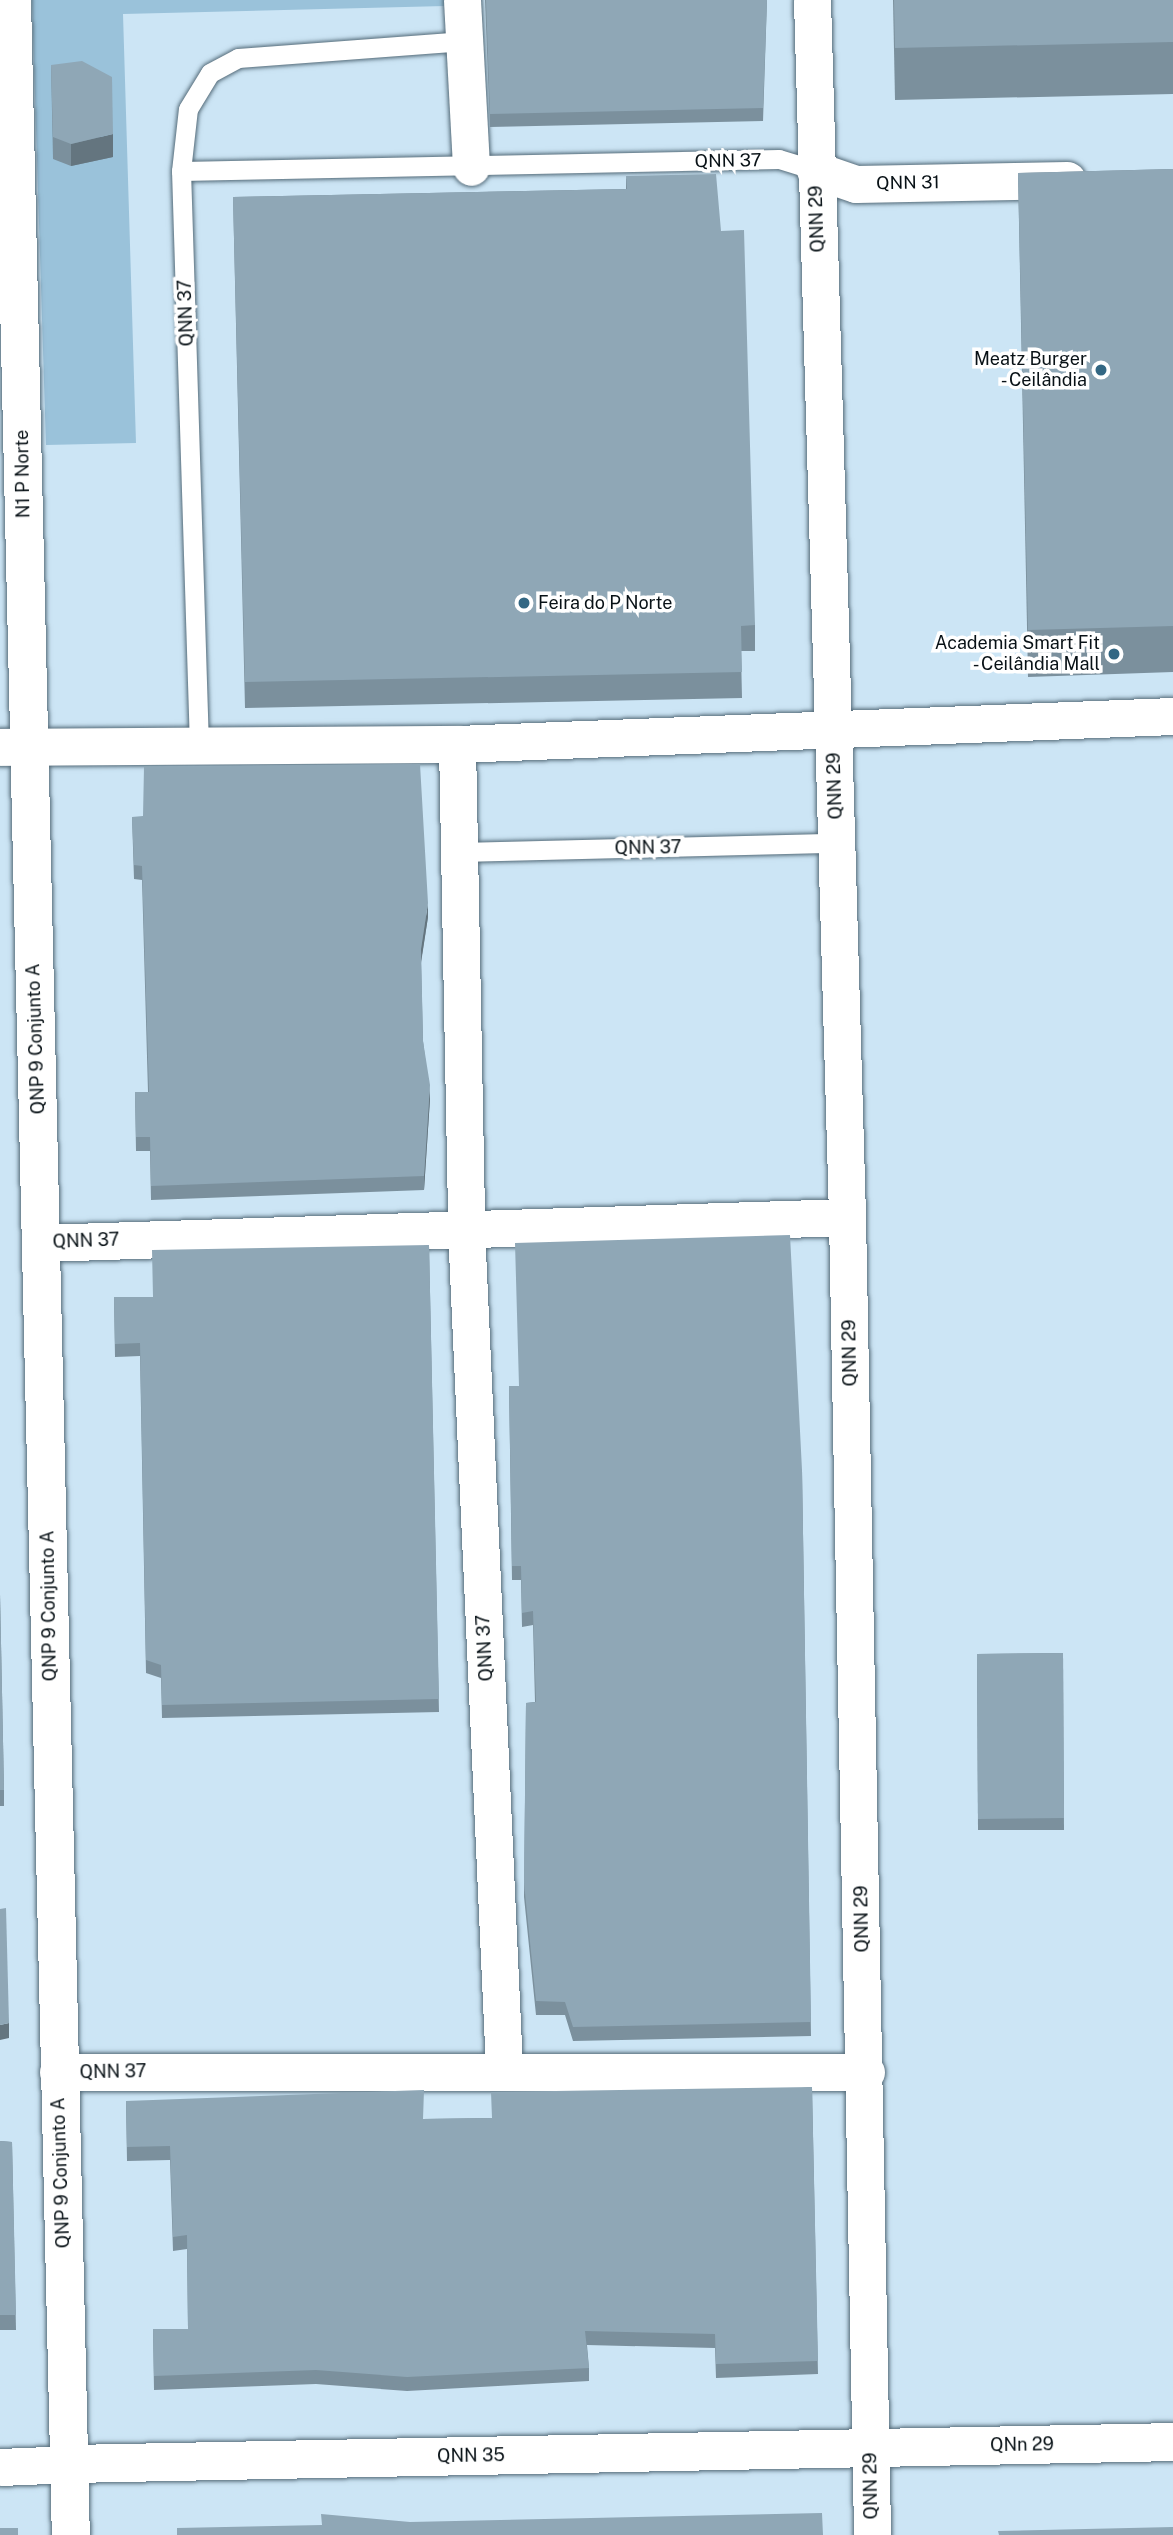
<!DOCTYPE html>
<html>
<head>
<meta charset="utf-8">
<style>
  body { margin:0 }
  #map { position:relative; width:1173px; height:2535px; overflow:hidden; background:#cce5f5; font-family:"Public Sans",sans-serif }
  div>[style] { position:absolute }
  .green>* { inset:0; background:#9ac2da }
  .roads { filter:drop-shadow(0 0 2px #546b79) drop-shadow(0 0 2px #546b79) }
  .service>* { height:19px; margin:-9.5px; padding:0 9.5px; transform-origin:9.5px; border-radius:9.5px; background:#fff }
  .minor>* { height:37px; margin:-18.5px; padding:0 18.5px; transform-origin:18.5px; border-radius:18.5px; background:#fff }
  .tertiary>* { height:38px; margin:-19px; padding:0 19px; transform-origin:19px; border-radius:19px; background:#fff }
  .wall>* { inset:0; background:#7b909d }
  .shaded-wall>* { inset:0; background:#64757f }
  .building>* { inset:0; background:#8fa7b6 }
  .dots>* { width:19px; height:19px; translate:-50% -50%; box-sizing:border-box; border:4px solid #fff; border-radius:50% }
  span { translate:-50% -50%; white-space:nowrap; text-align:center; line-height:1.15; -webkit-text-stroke:7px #fff; paint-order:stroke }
  .street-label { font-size:18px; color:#081116 }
  .poi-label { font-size:18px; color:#081116 }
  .right { translate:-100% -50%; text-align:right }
  .left { translate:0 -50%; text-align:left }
</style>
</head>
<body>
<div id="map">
  <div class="green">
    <i style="clip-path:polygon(32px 0,444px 0,445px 6px,123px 14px,136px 443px,46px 445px)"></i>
  </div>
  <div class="roads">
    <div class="service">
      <i style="left:181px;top:171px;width:598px;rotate:-1.15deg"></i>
      <i style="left:779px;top:159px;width:38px;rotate:17deg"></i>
      <i style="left:199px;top:746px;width:575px;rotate:-91.79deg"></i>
      <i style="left:181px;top:171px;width:62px;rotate:-83.6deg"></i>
      <i style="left:188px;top:109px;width:42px;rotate:-58.6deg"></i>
      <i style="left:210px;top:73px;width:32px;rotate:-28deg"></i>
      <i style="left:238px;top:58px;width:227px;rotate:-4.3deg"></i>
      <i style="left:459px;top:852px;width:378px;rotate:-1.4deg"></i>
    </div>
    <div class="minor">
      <i style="left:462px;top:0;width:167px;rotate:86.9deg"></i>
      <i style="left:812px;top:0;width:1218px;rotate:88.35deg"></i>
      <i style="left:847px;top:1217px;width:1318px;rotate:88.91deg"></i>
      <i style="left:815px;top:170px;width:43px;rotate:18.9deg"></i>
      <i style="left:856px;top:184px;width:211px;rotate:-1.1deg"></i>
      <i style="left:457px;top:744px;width:484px;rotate:88.9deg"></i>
      <i style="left:466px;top:1228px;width:841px;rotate:87.41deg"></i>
      <i style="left:0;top:747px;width:457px;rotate:-0.4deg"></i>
      <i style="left:457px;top:744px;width:717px;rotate:-2.24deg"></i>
      <i style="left:42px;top:1243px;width:805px;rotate:-1.85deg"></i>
      <i style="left:58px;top:2072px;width:808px"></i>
      <i style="left:0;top:2467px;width:71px;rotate:-2.4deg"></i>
    </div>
    <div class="tertiary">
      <i style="left:12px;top:0;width:2536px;rotate:88.67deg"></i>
      <i style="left:71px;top:2464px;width:1102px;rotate:-1.14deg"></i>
    </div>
  </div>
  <div class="wall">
    <i style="clip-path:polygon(485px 0,767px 0,763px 121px,490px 127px)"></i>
    <i style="clip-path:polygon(893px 0,1173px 0,1173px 94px,895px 100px)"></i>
    <i style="clip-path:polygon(51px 65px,113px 157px,71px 166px,53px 159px)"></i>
    <i style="clip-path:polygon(1173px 169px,1173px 672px,1028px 677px,1018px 173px)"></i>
    <i style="clip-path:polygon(626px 176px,755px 625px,755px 651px,741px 651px,742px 698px,245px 708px,233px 197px,626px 189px)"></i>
    <i style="clip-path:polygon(132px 817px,428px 917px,421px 961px,423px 1041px,430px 1099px,424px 1190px,151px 1200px,150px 1151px,136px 1151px,135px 1092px,148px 1092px,142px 880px,134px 879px)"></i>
    <i style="clip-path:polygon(429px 1245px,439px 1712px,162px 1718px,161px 1678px,146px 1673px,140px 1356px,115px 1357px,114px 1297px,153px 1297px)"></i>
    <i style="clip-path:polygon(509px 1386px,802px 1470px,811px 2036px,573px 2041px,565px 2015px,536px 2015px,524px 1897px,526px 1703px,535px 1702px,533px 1625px,522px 1627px,521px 1580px,512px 1580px)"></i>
    <i style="clip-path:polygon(0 1594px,4px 1790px,4px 1806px,0 1806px)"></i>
    <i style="clip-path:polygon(1063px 1653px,1064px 1830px,978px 1830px,977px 1654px)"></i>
    <i style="clip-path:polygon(812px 2087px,818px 2374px,716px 2378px,715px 2348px,587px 2345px,589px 2368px,589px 2381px,407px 2391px,316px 2384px,154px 2390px,153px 2329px,188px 2329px,187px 2249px,173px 2251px,170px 2160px,127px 2161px,126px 2101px,423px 2119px,492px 2118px)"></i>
    <i style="clip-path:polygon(0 2141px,12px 2142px,16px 2330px,0 2330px)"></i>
  </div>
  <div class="shaded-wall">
    <i style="clip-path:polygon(113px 134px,113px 157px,71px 166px,71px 144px)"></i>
    <i style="clip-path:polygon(428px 903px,428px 917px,421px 963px,421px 949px)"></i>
    <i style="clip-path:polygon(430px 1085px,430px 1099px,424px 1190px,424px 1176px)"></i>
    <i style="clip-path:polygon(9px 2023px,9px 2038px,0 2040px,0 2025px)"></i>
  </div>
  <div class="building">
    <i style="clip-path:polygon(486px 0,767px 0,763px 108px,490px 114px)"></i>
    <i style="clip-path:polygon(894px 0,1173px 0,1173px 42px,895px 48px)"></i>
    <i style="clip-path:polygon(82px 61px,112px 77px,113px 134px,71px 144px,53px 137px,51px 65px)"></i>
    <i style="clip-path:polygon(1173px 169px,1173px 626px,1028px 630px,1018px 173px)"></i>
    <i style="clip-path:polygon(716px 174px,721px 231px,744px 230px,755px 625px,741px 626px,742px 672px,245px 682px,233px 197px,627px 189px,626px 176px)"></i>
    <i style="clip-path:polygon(420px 764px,428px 903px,421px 949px,423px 1041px,430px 1085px,424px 1176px,151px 1186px,150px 1137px,136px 1137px,135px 1092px,149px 1092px,142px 866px,134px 865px,132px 817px,143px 816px,144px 767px)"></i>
    <i style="clip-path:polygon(790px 1235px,802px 1470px,811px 2022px,573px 2027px,565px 2002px,536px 2001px,524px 1883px,526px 1703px,536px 1702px,533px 1611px,522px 1613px,521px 1566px,512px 1566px,509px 1386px,519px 1386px,515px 1243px)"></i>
    <i style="clip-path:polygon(429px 1245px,439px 1699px,162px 1705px,161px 1665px,146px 1660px,140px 1343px,115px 1344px,114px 1297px,153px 1297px,152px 1250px)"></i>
    <i style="clip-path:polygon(0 1594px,4px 1790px,0 1790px)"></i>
    <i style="clip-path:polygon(1063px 1653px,1064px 1818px,978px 1819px,977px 1654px)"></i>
    <i style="clip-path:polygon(6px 1908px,9px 2023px,0 2025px,0 1909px)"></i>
    <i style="clip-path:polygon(812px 2087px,818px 2361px,716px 2364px,715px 2334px,585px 2331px,589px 2368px,407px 2377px,316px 2370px,154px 2376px,153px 2329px,188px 2329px,187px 2235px,173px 2237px,170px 2146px,127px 2147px,126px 2101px,424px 2090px,423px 2119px,492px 2118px,491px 2092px)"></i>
    <i style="clip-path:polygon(0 2141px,12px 2142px,16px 2315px,0 2315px)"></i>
    <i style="clip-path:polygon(822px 2513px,823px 2535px,177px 2535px,177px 2528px,322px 2525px,321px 2514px,410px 2522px)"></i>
    <i style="clip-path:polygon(1173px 2527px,1173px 2535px,999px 2535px,998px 2531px)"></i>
    <i style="clip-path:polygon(0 2528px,18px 2528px,18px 2535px,0 2535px)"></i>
  </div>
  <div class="dots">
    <i style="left:1101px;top:370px;background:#336783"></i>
    <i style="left:524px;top:603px;background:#336783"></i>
    <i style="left:1114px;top:654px;background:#336783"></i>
  </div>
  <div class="street-label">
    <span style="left:728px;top:161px;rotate:-1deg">QNN 37</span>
    <span style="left:908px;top:183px;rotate:-1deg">QNN 31</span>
    <span style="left:817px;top:219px;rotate:-92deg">QNN 29</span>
    <span style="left:186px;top:313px;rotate:-92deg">QNN 37</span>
    <span style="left:23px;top:474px;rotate:-91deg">N1 P Norte</span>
    <span style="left:835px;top:786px;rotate:-92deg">QNN 29</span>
    <span style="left:648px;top:848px;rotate:-1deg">QNN 37</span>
    <span style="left:36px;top:1039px;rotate:-92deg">QNP 9 Conjunto A</span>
    <span style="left:86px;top:1241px;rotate:-2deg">QNN 37</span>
    <span style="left:850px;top:1353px;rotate:-91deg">QNN 29</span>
    <span style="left:49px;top:1606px;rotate:-91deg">QNP 9 Conjunto A</span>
    <span style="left:485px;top:1648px;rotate:-93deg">QNN 37</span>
    <span style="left:862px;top:1919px;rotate:-91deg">QNN 29</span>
    <span style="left:113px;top:2072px;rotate:-1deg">QNN 37</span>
    <span style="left:61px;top:2173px;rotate:-92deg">QNP 9 Conjunto A</span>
    <span style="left:1022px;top:2445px;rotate:-1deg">QNn 29</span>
    <span style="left:471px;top:2456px;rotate:-1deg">QNN 35</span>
    <span style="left:871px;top:2486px;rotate:-91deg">QNN 29</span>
  </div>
  <div class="poi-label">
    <span class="right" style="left:1087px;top:370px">Meatz Burger<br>- Ceilândia</span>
    <span class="left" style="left:538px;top:603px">Feira do P Norte</span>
    <span class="right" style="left:1100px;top:654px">Academia Smart Fit<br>- Ceilândia Mall</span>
  </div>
</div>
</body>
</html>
